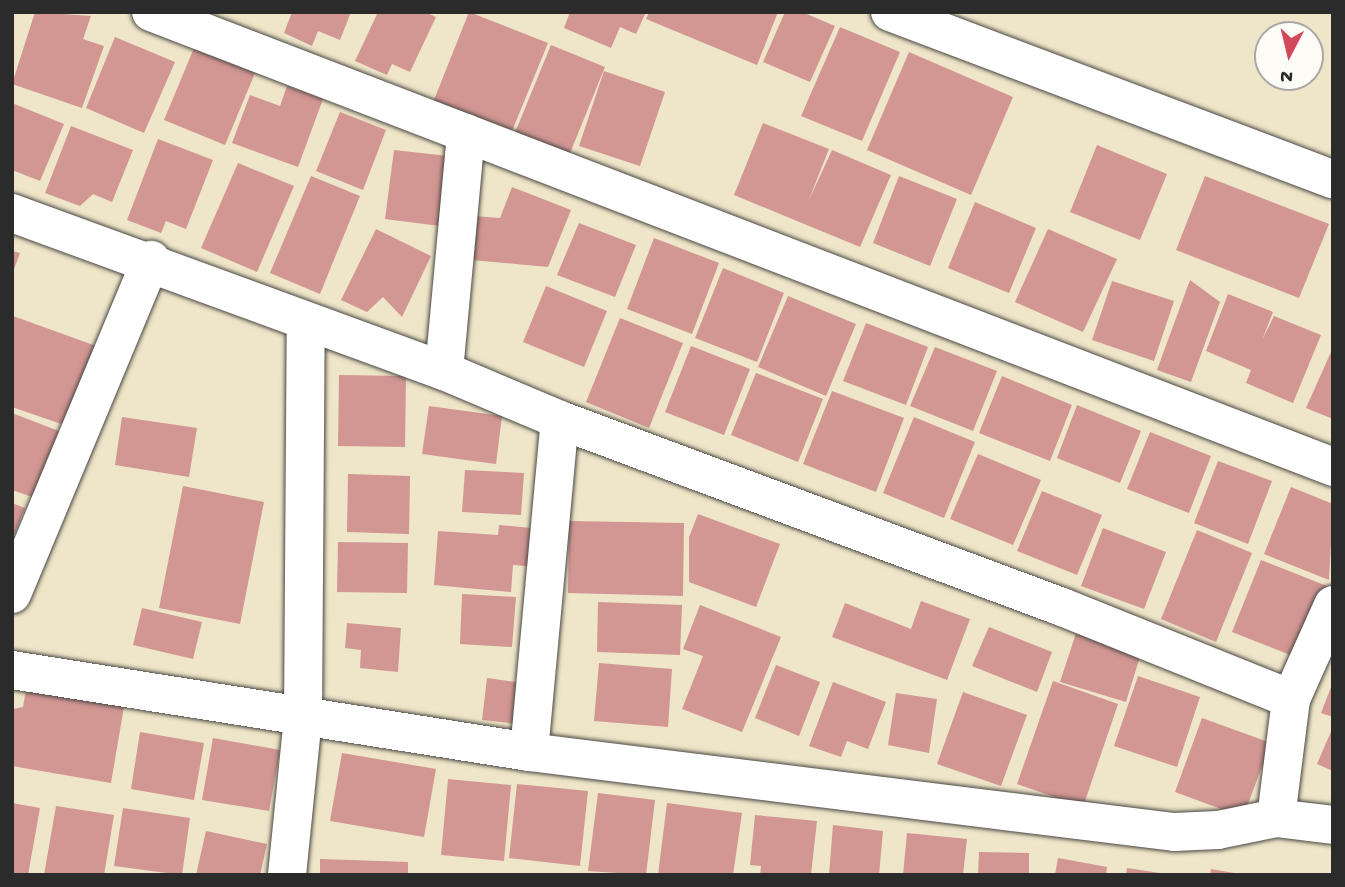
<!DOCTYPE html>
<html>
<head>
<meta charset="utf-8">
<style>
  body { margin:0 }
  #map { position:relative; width:1345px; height:887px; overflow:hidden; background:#efe5c8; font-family:"Gochi Hand",sans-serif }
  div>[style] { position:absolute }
  .building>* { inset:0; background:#d29693 }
  .roads { filter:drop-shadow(0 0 2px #484743) drop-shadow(0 0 2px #484743) }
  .minor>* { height:38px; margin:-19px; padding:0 19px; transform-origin:19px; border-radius:19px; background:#fff }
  span { translate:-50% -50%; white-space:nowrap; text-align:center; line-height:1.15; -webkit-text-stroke:7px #fdfcf7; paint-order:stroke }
  .frame { position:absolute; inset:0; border:14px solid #2b2b2b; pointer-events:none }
  .north { position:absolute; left:1254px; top:21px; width:70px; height:70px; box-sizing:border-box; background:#fdfcf7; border:2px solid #a9a8a5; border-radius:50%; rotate:187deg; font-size:19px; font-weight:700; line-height:28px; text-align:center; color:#2b2b2b }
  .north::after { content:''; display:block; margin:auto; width:24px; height:32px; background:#d1495b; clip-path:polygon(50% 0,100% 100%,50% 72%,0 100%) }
</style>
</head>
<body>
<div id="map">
  <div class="building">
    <i style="clip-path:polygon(35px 12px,91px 16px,83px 39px,104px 46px,82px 108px,12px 84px)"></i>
    <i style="clip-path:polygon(292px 12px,351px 12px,340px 40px,318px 31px,312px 46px,284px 33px)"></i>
    <i style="clip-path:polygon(378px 12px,425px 12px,436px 17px,410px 72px,392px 64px,387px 75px,355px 61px)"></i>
    <i style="clip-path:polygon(469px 12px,548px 43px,510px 136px,432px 105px)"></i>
    <i style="clip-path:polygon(570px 12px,646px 12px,636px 34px,620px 27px,611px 48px,564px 28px)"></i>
    <i style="clip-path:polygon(649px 12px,778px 12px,757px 65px,646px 19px)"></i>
    <i style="clip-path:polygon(785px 12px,802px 12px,835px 26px,810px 82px,763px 62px)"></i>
    <i style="clip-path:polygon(840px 27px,900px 52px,862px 141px,801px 116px)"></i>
    <i style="clip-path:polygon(115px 37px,175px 62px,144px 133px,86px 108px)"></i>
    <i style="clip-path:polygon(551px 45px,605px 67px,568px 158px,514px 135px)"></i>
    <i style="clip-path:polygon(194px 48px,255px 73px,225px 145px,164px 120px)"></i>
    <i style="clip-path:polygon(909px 52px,1013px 97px,971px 195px,867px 150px)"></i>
    <i style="clip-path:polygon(604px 71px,665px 92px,640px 166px,579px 146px)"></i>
    <i style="clip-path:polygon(287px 86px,323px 99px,298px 167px,232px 143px,250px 95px,280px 106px)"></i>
    <i style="clip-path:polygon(12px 103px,64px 124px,40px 181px,12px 170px)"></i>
    <i style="clip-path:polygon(340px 112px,386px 130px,363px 190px,316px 171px)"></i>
    <i style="clip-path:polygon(763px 123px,829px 149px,808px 202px,832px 150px,891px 175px,860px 247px,734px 195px)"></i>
    <i style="clip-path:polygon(71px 126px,133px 150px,112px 202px,93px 194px,80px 206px,45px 193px)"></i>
    <i style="clip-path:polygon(158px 139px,213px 160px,186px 229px,166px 221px,161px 233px,127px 220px)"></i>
    <i style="clip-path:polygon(1097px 145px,1167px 174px,1140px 240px,1070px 212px)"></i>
    <i style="clip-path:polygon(394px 150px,448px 156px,440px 226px,385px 219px)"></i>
    <i style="clip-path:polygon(238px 163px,294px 186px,257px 272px,201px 248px)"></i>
    <i style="clip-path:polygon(311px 176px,360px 196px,320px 294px,270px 273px)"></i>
    <i style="clip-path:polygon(899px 176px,957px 199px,930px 266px,873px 243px)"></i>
    <i style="clip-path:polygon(1205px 176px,1329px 224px,1299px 298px,1176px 250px)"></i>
    <i style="clip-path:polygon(512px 187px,571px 210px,548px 267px,471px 260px,475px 216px,500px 218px)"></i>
    <i style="clip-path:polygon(975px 202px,1036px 228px,1009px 293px,948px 268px)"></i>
    <i style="clip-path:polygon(579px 223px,636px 245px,615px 297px,557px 275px)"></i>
    <i style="clip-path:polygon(376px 229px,431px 256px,402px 317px,383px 297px,367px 312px,341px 300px)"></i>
    <i style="clip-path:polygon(1048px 229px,1117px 259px,1083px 332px,1015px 302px)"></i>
    <i style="clip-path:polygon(654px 238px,719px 263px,692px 334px,627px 309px)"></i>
    <i style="clip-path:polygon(12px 251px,20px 253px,13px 272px,12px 272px)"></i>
    <i style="clip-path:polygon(723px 268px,784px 293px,757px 362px,695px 338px)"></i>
    <i style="clip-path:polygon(1190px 280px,1220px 302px,1191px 382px,1157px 370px)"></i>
    <i style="clip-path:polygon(1112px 281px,1174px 301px,1154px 361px,1092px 340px)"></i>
    <i style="clip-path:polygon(546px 286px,607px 311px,584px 367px,523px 342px)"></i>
    <i style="clip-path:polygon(1228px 294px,1273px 312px,1262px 340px,1274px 316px,1321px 335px,1293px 403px,1246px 383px,1251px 370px,1206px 351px)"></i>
    <i style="clip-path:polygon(788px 296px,856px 324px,826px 396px,758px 367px)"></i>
    <i style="clip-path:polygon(13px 316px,99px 347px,70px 427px,12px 407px)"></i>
    <i style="clip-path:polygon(620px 318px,683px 343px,649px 428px,586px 402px)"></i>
    <i style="clip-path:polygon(866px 323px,928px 347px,906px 405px,843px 381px)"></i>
    <i style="clip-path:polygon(691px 346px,750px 369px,724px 435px,665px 412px)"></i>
    <i style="clip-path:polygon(935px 347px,997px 371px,973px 431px,910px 406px)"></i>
    <i style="clip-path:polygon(1331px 352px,1333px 353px,1333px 419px,1306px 408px)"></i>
    <i style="clip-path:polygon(756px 373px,823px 399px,798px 462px,731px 435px)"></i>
    <i style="clip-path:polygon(339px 375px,406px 376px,405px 447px,338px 446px)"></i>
    <i style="clip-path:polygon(1002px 376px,1072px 405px,1050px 461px,979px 433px)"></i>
    <i style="clip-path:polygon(832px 391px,904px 418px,876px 492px,803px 464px)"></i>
    <i style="clip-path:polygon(1077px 405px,1141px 431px,1120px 483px,1057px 458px)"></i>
    <i style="clip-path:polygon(429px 406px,502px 416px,496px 464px,422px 454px)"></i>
    <i style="clip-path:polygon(12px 413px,64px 433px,38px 499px,12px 490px)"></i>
    <i style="clip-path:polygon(122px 417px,197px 428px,189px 477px,115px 465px)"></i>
    <i style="clip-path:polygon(914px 417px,975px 442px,944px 518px,883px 493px)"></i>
    <i style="clip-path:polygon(1150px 432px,1211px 456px,1189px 513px,1127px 489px)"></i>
    <i style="clip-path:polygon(978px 454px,1041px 480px,1013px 545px,950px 519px)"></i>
    <i style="clip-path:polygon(1218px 461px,1272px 481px,1248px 544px,1194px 523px)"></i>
    <i style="clip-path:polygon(465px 470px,524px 473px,521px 515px,462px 512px)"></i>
    <i style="clip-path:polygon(348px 474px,410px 476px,409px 534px,347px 532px)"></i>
    <i style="clip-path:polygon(183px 486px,264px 502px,240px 624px,159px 608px)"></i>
    <i style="clip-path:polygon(1291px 487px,1333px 504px,1329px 580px,1264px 554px)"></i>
    <i style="clip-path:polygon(1042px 491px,1102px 515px,1077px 575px,1017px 551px)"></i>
    <i style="clip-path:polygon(12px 503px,25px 508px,12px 540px)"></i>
    <i style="clip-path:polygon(698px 514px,780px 544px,756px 607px,689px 582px,689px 537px)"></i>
    <i style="clip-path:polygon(569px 521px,684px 523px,683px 596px,568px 593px)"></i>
    <i style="clip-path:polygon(499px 525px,542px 529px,538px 567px,513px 565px,511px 592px,434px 585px,438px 531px,498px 535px)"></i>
    <i style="clip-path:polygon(1103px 528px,1166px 552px,1144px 609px,1081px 586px)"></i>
    <i style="clip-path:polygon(1197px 530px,1252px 553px,1216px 642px,1161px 619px)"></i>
    <i style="clip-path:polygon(338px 542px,408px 543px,407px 593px,337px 592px)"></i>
    <i style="clip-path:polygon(1261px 560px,1327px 586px,1298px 658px,1232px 632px)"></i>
    <i style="clip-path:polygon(462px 594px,516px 597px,512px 647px,460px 644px)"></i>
    <i style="clip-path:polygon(921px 601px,970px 619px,947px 680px,832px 637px,845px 603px,911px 629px)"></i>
    <i style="clip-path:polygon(598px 602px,682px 605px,680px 655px,597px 652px)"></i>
    <i style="clip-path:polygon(700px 605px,781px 637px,742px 732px,682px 709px,703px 656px,683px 649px)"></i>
    <i style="clip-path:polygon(142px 608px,202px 622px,193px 659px,133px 645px)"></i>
    <i style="clip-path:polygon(347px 623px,401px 628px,398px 672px,360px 668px,361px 650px,345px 648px)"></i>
    <i style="clip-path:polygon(989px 627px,1052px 652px,1037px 692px,972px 666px)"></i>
    <i style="clip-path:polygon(1078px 627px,1143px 647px,1126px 702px,1060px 682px)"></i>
    <i style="clip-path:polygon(599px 663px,672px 669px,668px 727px,594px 721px)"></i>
    <i style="clip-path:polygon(776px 665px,820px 682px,799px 736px,755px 718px)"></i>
    <i style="clip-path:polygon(1138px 676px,1200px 697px,1177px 767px,1114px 746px)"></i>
    <i style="clip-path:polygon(487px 678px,523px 683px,518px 724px,482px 720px)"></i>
    <i style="clip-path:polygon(1053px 681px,1118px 704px,1083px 807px,1017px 784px)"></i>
    <i style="clip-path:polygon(833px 682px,886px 702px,868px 749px,847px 741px,841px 757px,809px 746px)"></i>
    <i style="clip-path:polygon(1333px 682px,1333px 717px,1321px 713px)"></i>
    <i style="clip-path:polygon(27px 684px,125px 701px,111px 783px,12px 766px,12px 709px,23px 707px)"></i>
    <i style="clip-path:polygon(963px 692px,1027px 715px,1001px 786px,937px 764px)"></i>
    <i style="clip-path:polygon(896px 693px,937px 699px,929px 753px,888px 745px)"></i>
    <i style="clip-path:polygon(1202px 718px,1271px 743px,1243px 817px,1175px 792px)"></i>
    <i style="clip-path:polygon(1333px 727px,1333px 771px,1317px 764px)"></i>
    <i style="clip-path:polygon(140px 732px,204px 743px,194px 800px,131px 789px)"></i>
    <i style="clip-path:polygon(213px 738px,280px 750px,269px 811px,202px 800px)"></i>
    <i style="clip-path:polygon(342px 753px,436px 769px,424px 837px,330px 821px)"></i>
    <i style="clip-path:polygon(448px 779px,511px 785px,504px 861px,441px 855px)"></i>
    <i style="clip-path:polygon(517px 784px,588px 791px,580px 866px,509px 858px)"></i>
    <i style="clip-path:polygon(598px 793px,655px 800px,646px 875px,588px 871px)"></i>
    <i style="clip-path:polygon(12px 803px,40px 808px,28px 875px,12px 875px)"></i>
    <i style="clip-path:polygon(667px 803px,742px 813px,733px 875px,658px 875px)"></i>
    <i style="clip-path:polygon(56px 806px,114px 815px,104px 875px,44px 875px)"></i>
    <i style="clip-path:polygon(123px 808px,190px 818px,182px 875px,114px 866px)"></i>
    <i style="clip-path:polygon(755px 815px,817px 821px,811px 875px,760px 875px,761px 866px,750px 865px)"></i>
    <i style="clip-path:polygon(833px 825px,883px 831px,879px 875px,829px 875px)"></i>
    <i style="clip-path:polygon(206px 831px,267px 844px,260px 875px,196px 875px)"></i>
    <i style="clip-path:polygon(907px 833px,967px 839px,963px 875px,903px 875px)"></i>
    <i style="clip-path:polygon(979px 852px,1029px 853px,1029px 875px,978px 875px)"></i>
    <i style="clip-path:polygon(1058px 858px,1107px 867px,1106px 875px,1055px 875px)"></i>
    <i style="clip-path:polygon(320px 859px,408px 862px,408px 875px,320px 875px)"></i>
    <i style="clip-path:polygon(1127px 868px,1160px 873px,1160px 875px,1126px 875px)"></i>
    <i style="clip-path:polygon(1211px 869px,1234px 873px,1234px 875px,1210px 875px)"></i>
  </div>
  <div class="roads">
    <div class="minor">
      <i style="left:151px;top:12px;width:1267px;rotate:21.05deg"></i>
      <i style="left:890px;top:12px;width:473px;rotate:20.7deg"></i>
      <i style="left:12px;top:213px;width:460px;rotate:20.1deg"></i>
      <i style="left:444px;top:371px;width:126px;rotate:22.9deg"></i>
      <i style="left:560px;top:420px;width:536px;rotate:20.43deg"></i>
      <i style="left:1062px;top:607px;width:247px;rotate:21.9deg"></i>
      <i style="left:444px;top:371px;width:239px;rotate:-84.7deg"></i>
      <i style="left:12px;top:594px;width:362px;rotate:-67.4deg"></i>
      <i style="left:12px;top:670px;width:523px;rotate:9.01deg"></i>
      <i style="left:529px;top:752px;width:650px;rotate:7.07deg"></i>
      <i style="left:1174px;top:832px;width:44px;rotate:-2.6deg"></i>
      <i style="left:1218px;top:830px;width:59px;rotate:-11.7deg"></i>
      <i style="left:1276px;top:818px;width:57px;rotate:7deg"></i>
      <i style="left:529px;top:752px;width:333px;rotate:-84.7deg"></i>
      <i style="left:1276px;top:818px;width:120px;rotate:-82.8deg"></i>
      <i style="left:1291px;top:699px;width:103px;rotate:-65.9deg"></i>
      <i style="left:287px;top:875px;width:159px;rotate:-84.2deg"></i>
      <i style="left:303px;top:717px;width:393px;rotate:-89.6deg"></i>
    </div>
  </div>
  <div class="frame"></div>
  <div class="north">N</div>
</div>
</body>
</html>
